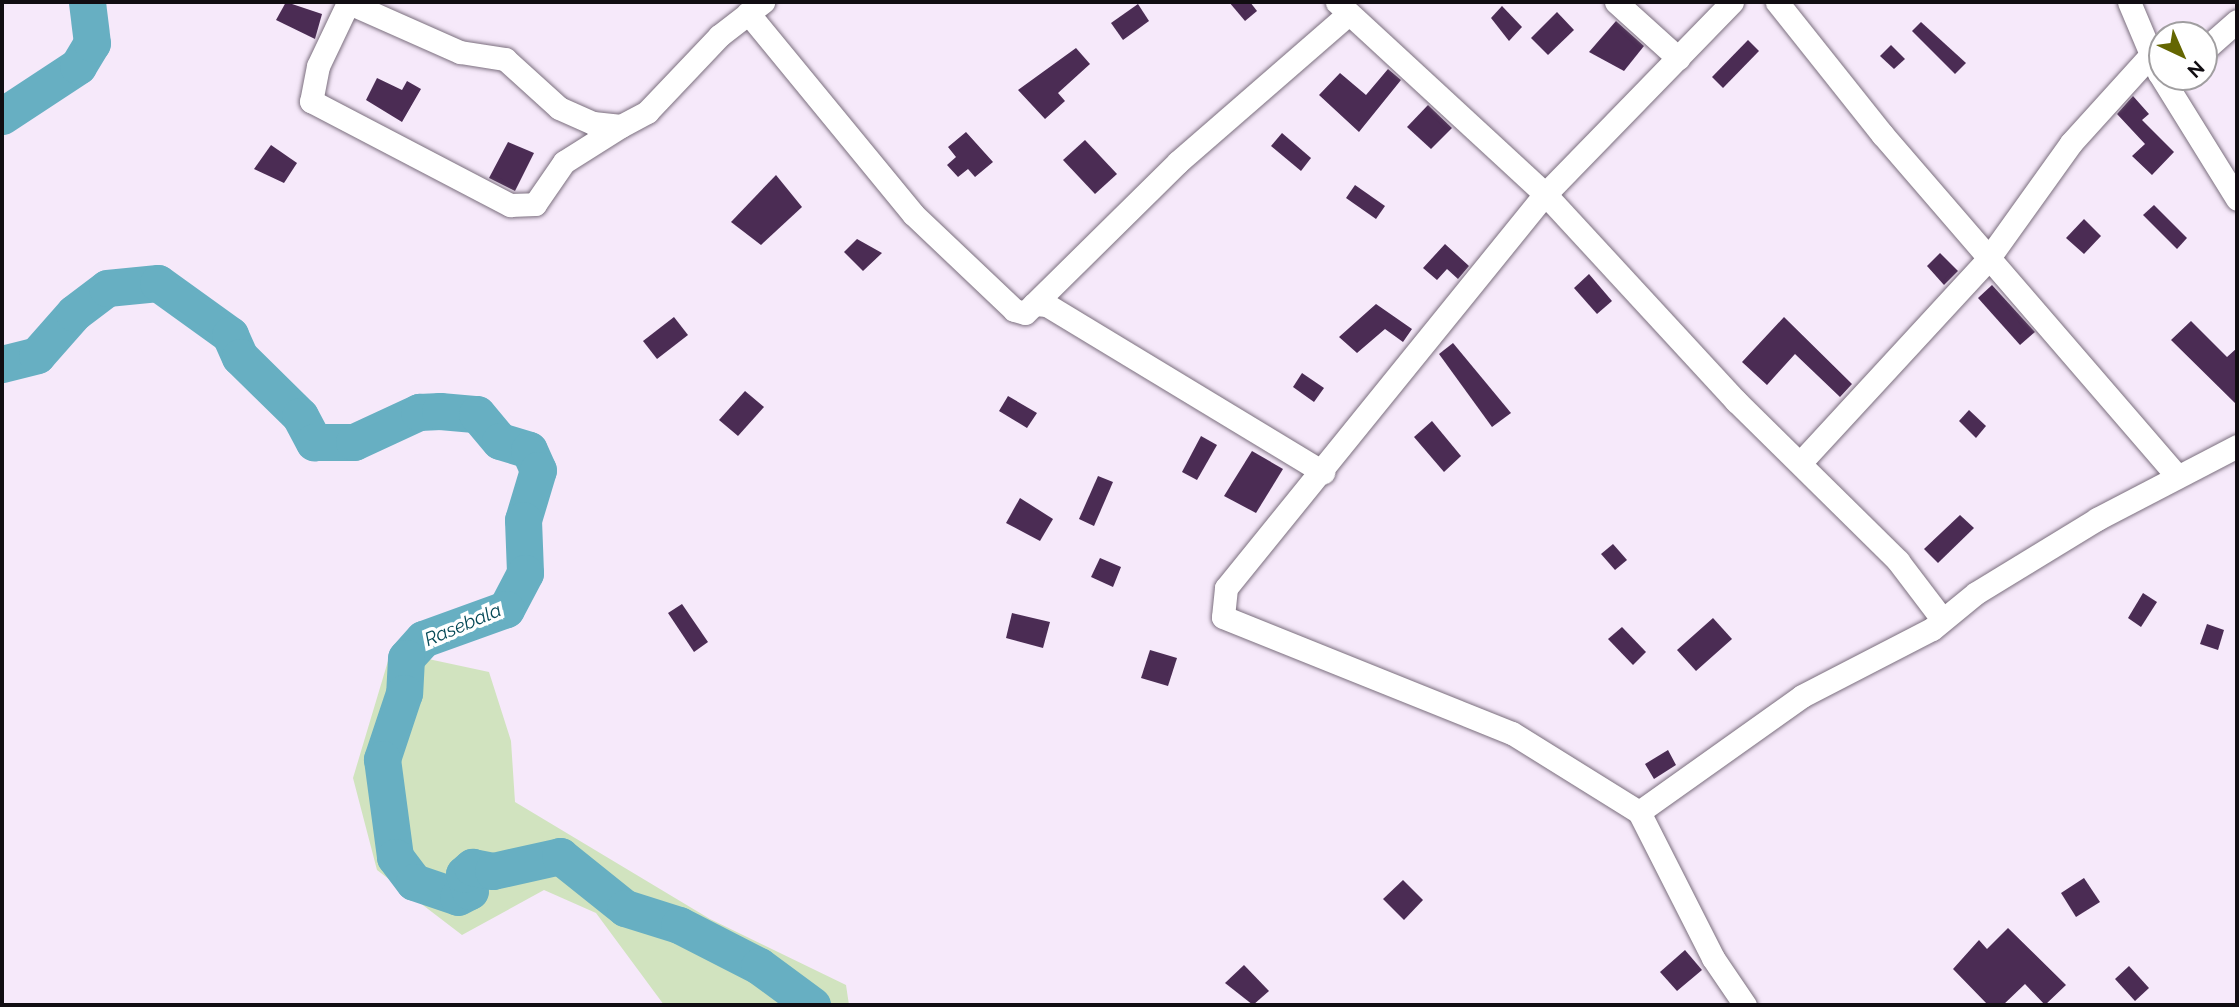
<!DOCTYPE html>
<html>
<head>
<meta charset="utf-8">
<style>
  body { margin:0 }
  #map { position:relative; width:2239px; height:1007px; overflow:hidden; background:#f6e9fa; font-family:Raleway,sans-serif }
  div>[style] { position:absolute }
  .green>* { inset:0; background:#d1e3bf }
  .river>* { height:37px; margin:-18.5px; padding:0 18.5px; transform-origin:18.5px; border-radius:18.5px; background:#67afc2 }
  .building>* { inset:0; background:#4b2c54 }
  .roads { filter:drop-shadow(0 0 2px #7b6f7e) drop-shadow(0 0 2px #7b6f7e) }
  .minor>* { height:23px; margin:-11.5px; padding:0 11.5px; transform-origin:11.5px; border-radius:11.5px; background:#fff }
  span { translate:-50% -50%; white-space:nowrap; text-align:center; line-height:1.15; -webkit-text-stroke:7px #fff; paint-order:stroke }
  .water-label { font-size:19px; color:#044856; font-style:italic }
  .frame { position:absolute; inset:0; border:4px solid #110d12; pointer-events:none }
  .north { position:absolute; left:2148px; top:21px; width:70px; height:70px; box-sizing:border-box; background:#fff; border:2px solid #a09ea0; border-radius:50%; rotate:136deg; font-size:19px; font-weight:700; line-height:28px; text-align:center; color:#110d12 }
  .north::after { content:''; display:block; margin:auto; width:24px; height:32px; background:#646601; clip-path:polygon(50% 0,100% 100%,50% 72%,0 100%) }
</style>
</head>
<body>
<div id="map">
  <div class="green">
    <i style="clip-path:polygon(391px 651px,489px 672px,511px 741px,515px 802px,710px 919px,846px 985px,849px 1005px,664px 1005px,596px 913px,544px 890px,462px 935px,377px 870px,353px 778px)"></i>
  </div>
  <div class="river">
    <i style="left:2px;top:116px;width:91px;rotate:-33.3deg"></i>
    <i style="left:78px;top:66px;width:27px;rotate:-59deg"></i>
    <i style="left:92px;top:43px;width:41px;rotate:-97deg"></i>
    <i style="left:2px;top:364px;width:36px;rotate:-14deg"></i>
    <i style="left:37px;top:355px;width:56px;rotate:-48.6deg"></i>
    <i style="left:74px;top:313px;width:41px;rotate:-37.1deg"></i>
    <i style="left:107px;top:288px;width:51px;rotate:-5.6deg"></i>
    <i style="left:158px;top:283px;width:89px;rotate:35.8deg"></i>
    <i style="left:230px;top:335px;width:24px;rotate:66deg"></i>
    <i style="left:240px;top:357px;width:84px;rotate:44.5deg"></i>
    <i style="left:300px;top:416px;width:30px;rotate:62deg"></i>
    <i style="left:314px;top:442px;width:40px"></i>
    <i style="left:354px;top:442px;width:72px;rotate:-24.8deg"></i>
    <i style="left:419px;top:412px;width:21px;rotate:-3deg"></i>
    <i style="left:440px;top:411px;width:37px;rotate:5deg"></i>
    <i style="left:477px;top:414px;width:35px;rotate:50deg"></i>
    <i style="left:500px;top:441px;width:30px;rotate:17deg"></i>
    <i style="left:529px;top:450px;width:22px;rotate:66deg"></i>
    <i style="left:538px;top:470px;width:52px;rotate:106.7deg"></i>
    <i style="left:523px;top:520px;width:53px;rotate:87.8deg"></i>
    <i style="left:525px;top:573px;width:41px;rotate:117.8deg"></i>
    <i style="left:506px;top:609px;width:88px;rotate:160.1deg"></i>
    <i style="left:423px;top:639px;width:25px;rotate:132deg"></i>
    <i style="left:406px;top:658px;width:35px;rotate:93deg"></i>
    <i style="left:404px;top:693px;width:70px;rotate:108.4deg"></i>
    <i style="left:382px;top:759px;width:99px;rotate:82.4deg"></i>
    <i style="left:395px;top:857px;width:31px;rotate:53deg"></i>
    <i style="left:414px;top:882px;width:46px;rotate:18.8deg"></i>
    <i style="left:458px;top:897px;width:13px;rotate:-27deg"></i>
    <i style="left:470px;top:891px;width:18px;rotate:-109deg"></i>
    <i style="left:464px;top:874px;width:11px;rotate:-41deg"></i>
    <i style="left:472px;top:867px;width:21px;rotate:11deg"></i>
    <i style="left:493px;top:871px;width:69px;rotate:-12.6deg"></i>
    <i style="left:560px;top:856px;width:83px;rotate:38.7deg"></i>
    <i style="left:625px;top:908px;width:57px;rotate:17.5deg"></i>
    <i style="left:679px;top:925px;width:90px;rotate:27.1deg"></i>
    <i style="left:759px;top:966px;width:66px;rotate:36.3deg"></i>
  </div>
  <div class="building">
    <i style="clip-path:polygon(286px 2px,322px 14px,315px 39px,276px 20px)"></i>
    <i style="clip-path:polygon(1229px 2px,1250px 2px,1257px 11px,1245px 21px)"></i>
    <i style="clip-path:polygon(1138px 4px,1149px 21px,1123px 40px,1111px 23px)"></i>
    <i style="clip-path:polygon(1502px 6px,1522px 27px,1509px 41px,1491px 18px)"></i>
    <i style="clip-path:polygon(1557px 12px,1574px 30px,1548px 55px,1531px 38px)"></i>
    <i style="clip-path:polygon(1616px 21px,1644px 46px,1624px 71px,1589px 52px)"></i>
    <i style="clip-path:polygon(1921px 22px,1966px 63px,1955px 74px,1912px 31px)"></i>
    <i style="clip-path:polygon(1748px 40px,1759px 51px,1723px 88px,1712px 77px)"></i>
    <i style="clip-path:polygon(1891px 45px,1905px 59px,1894px 69px,1880px 56px)"></i>
    <i style="clip-path:polygon(1076px 48px,1090px 64px,1058px 93px,1065px 101px,1045px 119px,1018px 90px)"></i>
    <i style="clip-path:polygon(1388px 69px,1401px 80px,1359px 132px,1319px 95px,1340px 73px,1366px 95px)"></i>
    <i style="clip-path:polygon(377px 78px,402px 90px,407px 81px,421px 89px,402px 122px,366px 100px)"></i>
    <i style="clip-path:polygon(2133px 96px,2149px 114px,2142px 120px,2174px 152px,2152px 175px,2132px 156px,2145px 144px,2117px 114px)"></i>
    <i style="clip-path:polygon(1428px 105px,1452px 128px,1431px 149px,1407px 127px)"></i>
    <i style="clip-path:polygon(966px 132px,993px 162px,975px 177px,968px 169px,958px 177px,947px 165px,956px 157px,948px 147px)"></i>
    <i style="clip-path:polygon(1282px 133px,1311px 158px,1301px 171px,1271px 146px)"></i>
    <i style="clip-path:polygon(1085px 140px,1117px 174px,1095px 194px,1063px 160px)"></i>
    <i style="clip-path:polygon(508px 142px,534px 153px,515px 191px,489px 178px)"></i>
    <i style="clip-path:polygon(271px 145px,297px 163px,284px 183px,254px 169px)"></i>
    <i style="clip-path:polygon(776px 175px,802px 207px,761px 245px,731px 222px)"></i>
    <i style="clip-path:polygon(1355px 185px,1385px 206px,1376px 219px,1346px 198px)"></i>
    <i style="clip-path:polygon(2154px 205px,2187px 238px,2177px 249px,2143px 215px)"></i>
    <i style="clip-path:polygon(2084px 219px,2101px 236px,2084px 254px,2066px 238px)"></i>
    <i style="clip-path:polygon(857px 239px,882px 253px,863px 271px,844px 252px)"></i>
    <i style="clip-path:polygon(1445px 244px,1469px 266px,1458px 279px,1447px 269px,1437px 280px,1423px 268px)"></i>
    <i style="clip-path:polygon(1940px 253px,1958px 271px,1944px 285px,1927px 266px)"></i>
    <i style="clip-path:polygon(1589px 274px,1612px 301px,1597px 314px,1574px 288px)"></i>
    <i style="clip-path:polygon(1992px 285px,2035px 332px,2020px 345px,1978px 298px)"></i>
    <i style="clip-path:polygon(1376px 304px,1412px 329px,1403px 342px,1385px 329px,1357px 353px,1339px 337px)"></i>
    <i style="clip-path:polygon(674px 317px,688px 335px,657px 359px,643px 341px)"></i>
    <i style="clip-path:polygon(1784px 317px,1852px 384px,1840px 397px,1795px 354px,1767px 385px,1742px 362px)"></i>
    <i style="clip-path:polygon(2191px 321px,2227px 357px,2237px 348px,2237px 405px,2171px 340px)"></i>
    <i style="clip-path:polygon(1453px 343px,1511px 413px,1492px 427px,1439px 354px)"></i>
    <i style="clip-path:polygon(1302px 373px,1324px 388px,1314px 402px,1293px 387px)"></i>
    <i style="clip-path:polygon(745px 391px,764px 407px,738px 436px,719px 420px)"></i>
    <i style="clip-path:polygon(1008px 396px,1037px 413px,1027px 428px,999px 411px)"></i>
    <i style="clip-path:polygon(1969px 410px,1986px 426px,1976px 438px,1959px 421px)"></i>
    <i style="clip-path:polygon(1432px 421px,1461px 456px,1444px 472px,1414px 437px)"></i>
    <i style="clip-path:polygon(1201px 436px,1217px 445px,1197px 480px,1182px 472px)"></i>
    <i style="clip-path:polygon(1252px 451px,1283px 469px,1256px 513px,1224px 496px)"></i>
    <i style="clip-path:polygon(1098px 476px,1113px 482px,1094px 526px,1079px 519px)"></i>
    <i style="clip-path:polygon(1020px 498px,1053px 519px,1040px 541px,1006px 523px)"></i>
    <i style="clip-path:polygon(1960px 515px,1974px 528px,1938px 563px,1924px 549px)"></i>
    <i style="clip-path:polygon(1613px 544px,1627px 560px,1615px 570px,1601px 554px)"></i>
    <i style="clip-path:polygon(1100px 558px,1121px 567px,1113px 587px,1091px 577px)"></i>
    <i style="clip-path:polygon(2143px 593px,2157px 602px,2141px 627px,2128px 618px)"></i>
    <i style="clip-path:polygon(682px 604px,708px 642px,694px 652px,668px 613px)"></i>
    <i style="clip-path:polygon(1012px 613px,1050px 622px,1043px 648px,1006px 638px)"></i>
    <i style="clip-path:polygon(1713px 618px,1732px 639px,1696px 671px,1677px 650px)"></i>
    <i style="clip-path:polygon(2207px 624px,2224px 630px,2218px 650px,2200px 644px)"></i>
    <i style="clip-path:polygon(1622px 627px,1646px 652px,1633px 665px,1608px 639px)"></i>
    <i style="clip-path:polygon(1150px 650px,1177px 658px,1168px 686px,1141px 678px)"></i>
    <i style="clip-path:polygon(1668px 750px,1676px 765px,1654px 779px,1645px 764px)"></i>
    <i style="clip-path:polygon(2084px 878px,2100px 902px,2076px 917px,2061px 893px)"></i>
    <i style="clip-path:polygon(1403px 880px,1423px 900px,1404px 920px,1383px 899px)"></i>
    <i style="clip-path:polygon(2008px 928px,2066px 985px,2045px 1005px,2025px 984px,2003px 1005px,1988px 1005px,1953px 969px,1979px 940px,1987px 949px)"></i>
    <i style="clip-path:polygon(1685px 950px,1702px 970px,1677px 991px,1660px 972px)"></i>
    <i style="clip-path:polygon(1244px 965px,1269px 991px,1253px 1005px,1225px 983px)"></i>
    <i style="clip-path:polygon(2129px 966px,2149px 988px,2135px 1001px,2115px 979px)"></i>
  </div>
  <div class="roads">
    <div class="minor">
      <i style="left:347px;top:2px;width:124px;rotate:23.9deg"></i>
      <i style="left:460px;top:52px;width:46px;rotate:8.8deg"></i>
      <i style="left:505px;top:59px;width:73px;rotate:42.2deg"></i>
      <i style="left:559px;top:108px;width:37px;rotate:24deg"></i>
      <i style="left:593px;top:123px;width:28px;rotate:6deg"></i>
      <i style="left:621px;top:126px;width:30px;rotate:-28deg"></i>
      <i style="left:647px;top:112px;width:105px;rotate:-46.5deg"></i>
      <i style="left:719px;top:36px;width:56px;rotate:-37.7deg"></i>
      <i style="left:1337px;top:2px;width:283px;rotate:42.7deg"></i>
      <i style="left:1545px;top:194px;width:282px;rotate:47.3deg"></i>
      <i style="left:1736px;top:401px;width:228px;rotate:44.6deg"></i>
      <i style="left:1898px;top:561px;width:73px;rotate:52.8deg"></i>
      <i style="left:1616px;top:2px;width:84px;rotate:42.1deg"></i>
      <i style="left:1732px;top:2px;width:268px;rotate:134.2deg"></i>
      <i style="left:1545px;top:194px;width:507px;rotate:129deg"></i>
      <i style="left:1226px;top:588px;width:29px;rotate:96deg"></i>
      <i style="left:1223px;top:617px;width:311px;rotate:21.9deg"></i>
      <i style="left:1512px;top:733px;width:150px;rotate:31.9deg"></i>
      <i style="left:1639px;top:812px;width:200px;rotate:-35.4deg"></i>
      <i style="left:1802px;top:696px;width:146px;rotate:-27.3deg"></i>
      <i style="left:1932px;top:629px;width:57px;rotate:-39.3deg"></i>
      <i style="left:1976px;top:593px;width:142px;rotate:-31.4deg"></i>
      <i style="left:2097px;top:519px;width:158px;rotate:-27.5deg"></i>
      <i style="left:1777px;top:2px;width:169px;rotate:51.5deg"></i>
      <i style="left:1882px;top:134px;width:452px;rotate:49.2deg"></i>
      <i style="left:2129px;top:2px;width:77px;rotate:67.1deg"></i>
      <i style="left:2159px;top:73px;width:148px;rotate:58.2deg"></i>
      <i style="left:348px;top:3px;width:70px;rotate:115.5deg"></i>
      <i style="left:318px;top:66px;width:36px;rotate:101deg"></i>
      <i style="left:311px;top:101px;width:225px;rotate:27.6deg"></i>
      <i style="left:510px;top:205px;width:25px;rotate:-2deg"></i>
      <i style="left:535px;top:204px;width:51px;rotate:-55.4deg"></i>
      <i style="left:564px;top:162px;width:67px;rotate:-32.3deg"></i>
      <i style="left:748px;top:13px;width:260px;rotate:50.6deg"></i>
      <i style="left:913px;top:214px;width:139px;rotate:43.5deg"></i>
      <i style="left:1014px;top:310px;width:11px;rotate:15deg"></i>
      <i style="left:1025px;top:313px;width:215px;rotate:-44.6deg"></i>
      <i style="left:1178px;top:162px;width:224px;rotate:-41deg"></i>
      <i style="left:2204px;top:50px;width:44px;rotate:-41.3deg"></i>
      <i style="left:1034px;top:304px;width:13px;rotate:4deg"></i>
      <i style="left:1047px;top:305px;width:323px;rotate:31.2deg"></i>
      <i style="left:1801px;top:462px;width:276px;rotate:-47.3deg"></i>
      <i style="left:1988px;top:259px;width:143px;rotate:-54.4deg"></i>
      <i style="left:2071px;top:143px;width:118px;rotate:-47.8deg"></i>
      <i style="left:1639px;top:812px;width:164px;rotate:63.1deg"></i>
      <i style="left:1713px;top:958px;width:57px;rotate:55.8deg"></i>
    </div>
  </div>
  <div class="water-label">
    <span style="left:463px;top:625px;rotate:-23deg">Rasebala</span>
  </div>
  <div class="frame"></div>
  <div class="north">N</div>
</div>
</body>
</html>
